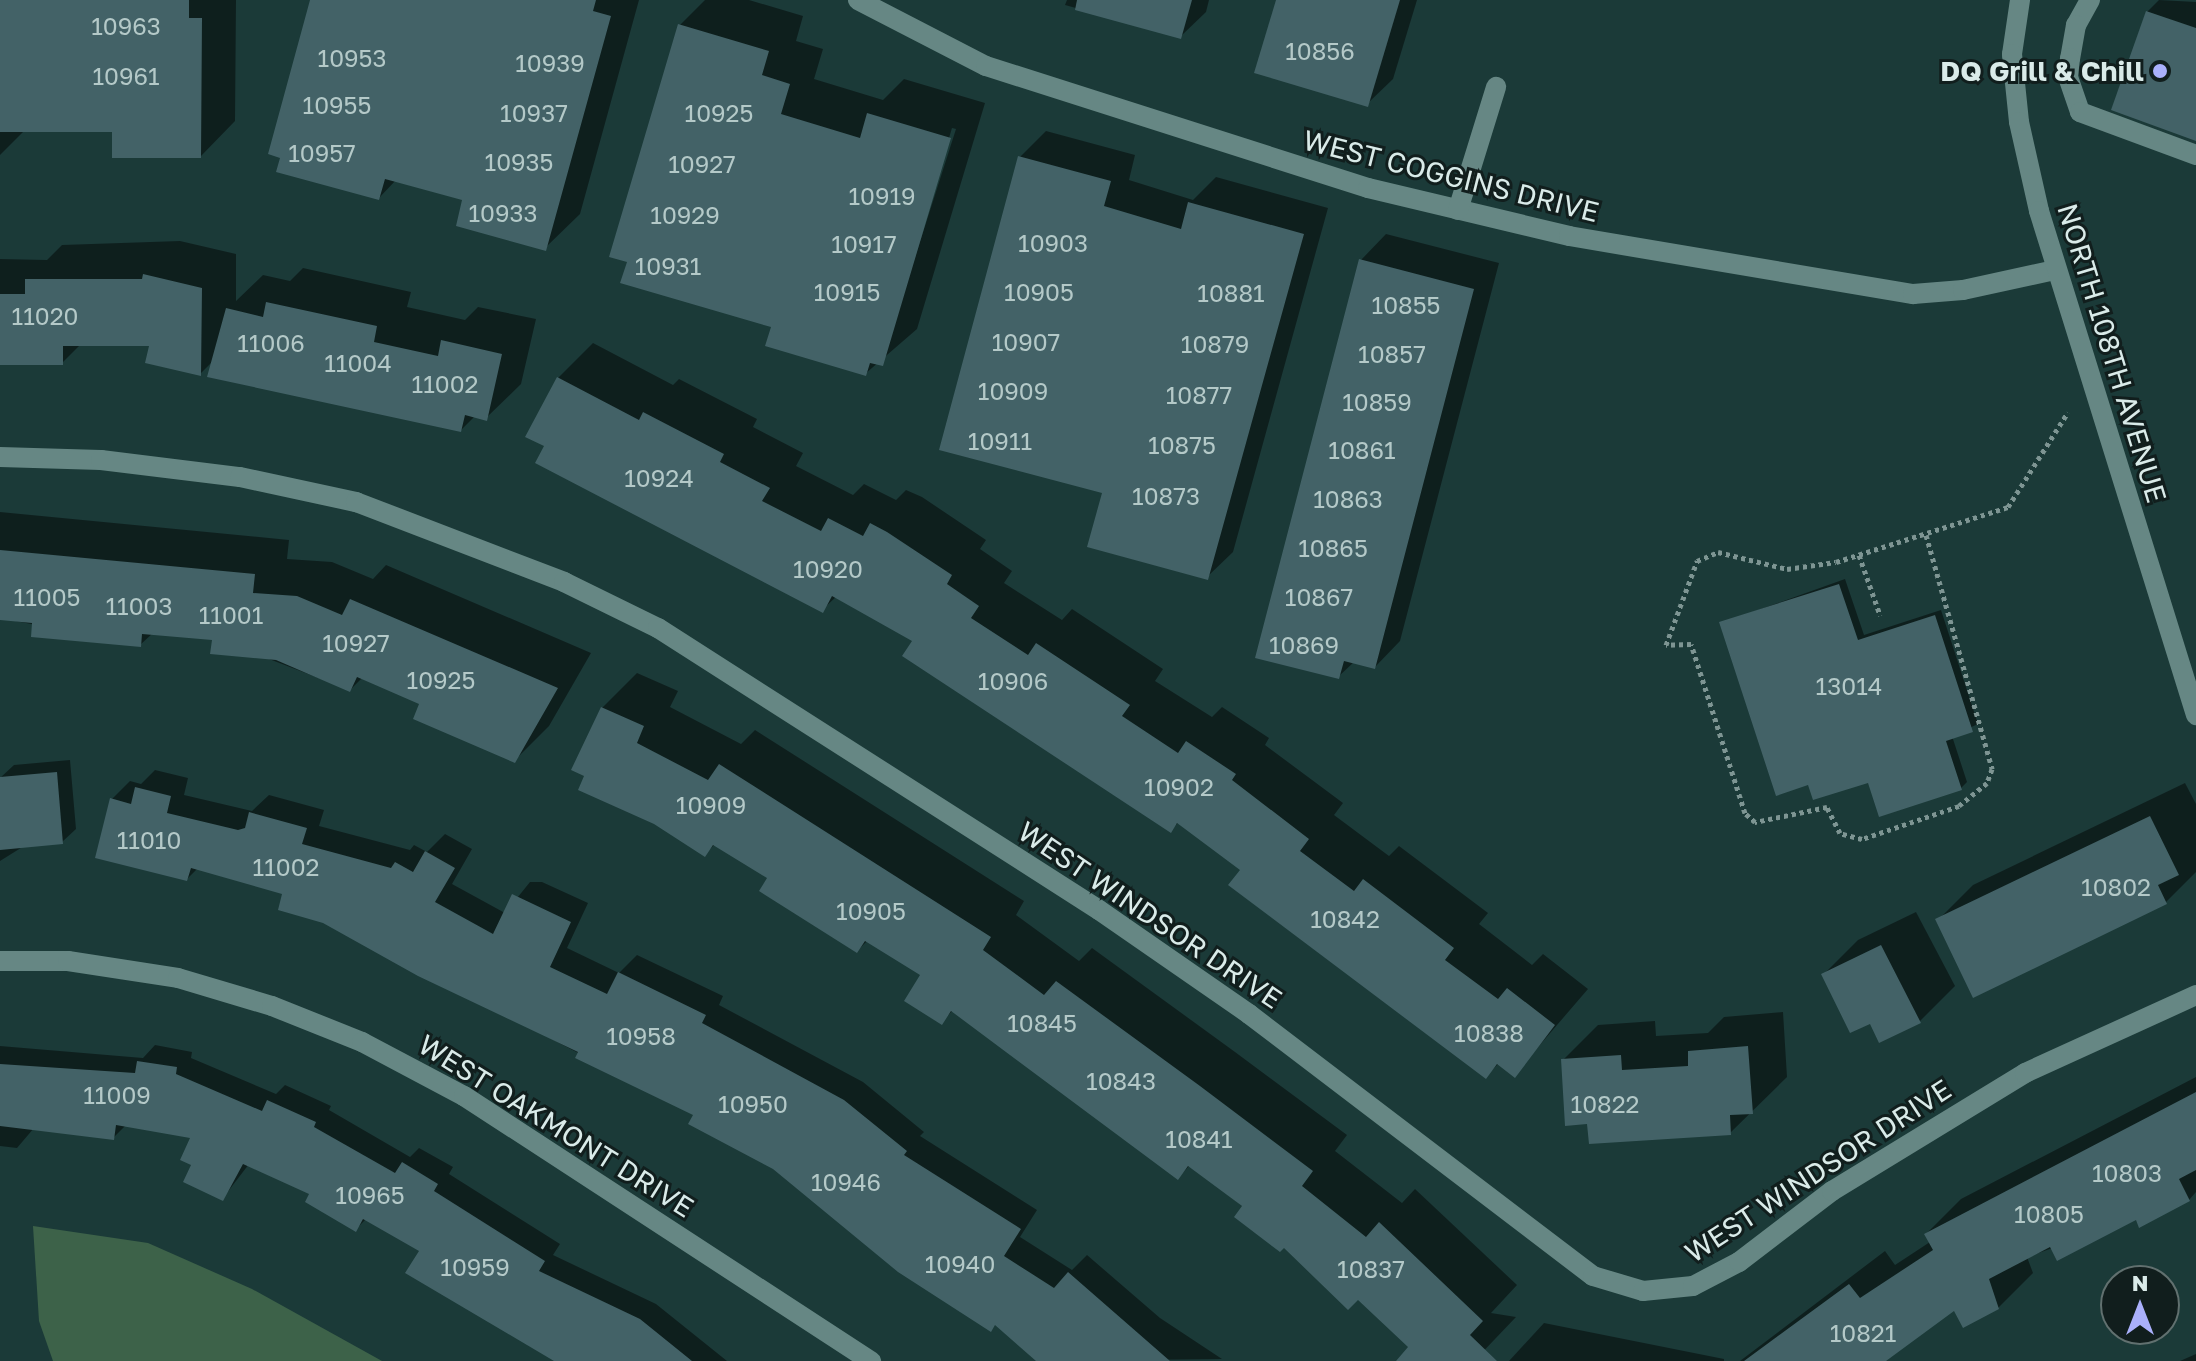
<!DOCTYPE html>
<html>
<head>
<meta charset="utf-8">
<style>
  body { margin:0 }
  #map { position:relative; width:2196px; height:1361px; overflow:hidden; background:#1b3a38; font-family:"Golos Text",sans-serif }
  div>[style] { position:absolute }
  .green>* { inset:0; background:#3d6249 }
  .shadow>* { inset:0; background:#0007 }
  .building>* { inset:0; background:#436267 }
  .path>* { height:5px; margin-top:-2.5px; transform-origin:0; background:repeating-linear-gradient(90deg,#7e9593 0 4px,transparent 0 8px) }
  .minor>* { height:20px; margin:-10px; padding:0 10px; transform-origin:10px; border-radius:10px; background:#668784 }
  .dots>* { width:22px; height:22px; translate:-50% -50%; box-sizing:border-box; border:4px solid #111e1d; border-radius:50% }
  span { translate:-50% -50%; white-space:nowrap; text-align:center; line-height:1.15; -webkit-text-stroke:6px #111e1d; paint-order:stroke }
  .number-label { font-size:24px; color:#b4c9c8 }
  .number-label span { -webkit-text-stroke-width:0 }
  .poi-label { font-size:28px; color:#daebe9; font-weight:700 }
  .right { translate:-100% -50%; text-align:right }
  .street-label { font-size:28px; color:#daebe9 }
  .north { position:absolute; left:2100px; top:1265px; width:80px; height:80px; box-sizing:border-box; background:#111e1d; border:2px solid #61706f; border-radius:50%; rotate:0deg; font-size:22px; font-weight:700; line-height:32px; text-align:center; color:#daebe9 }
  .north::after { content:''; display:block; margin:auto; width:28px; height:36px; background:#aab0fb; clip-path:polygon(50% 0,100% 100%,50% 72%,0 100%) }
</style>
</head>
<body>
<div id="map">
  <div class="green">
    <i style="clip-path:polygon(33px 1226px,148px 1243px,252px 1289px,382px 1361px,53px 1361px,39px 1321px)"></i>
  </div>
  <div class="shadow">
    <i style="clip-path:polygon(0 0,236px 0,235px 121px,201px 156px,114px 130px,25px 130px,0 155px)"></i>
    <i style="clip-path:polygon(312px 0,639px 0,580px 214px,545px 248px,465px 199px,396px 180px,379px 198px)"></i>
    <i style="clip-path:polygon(evenodd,705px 0,749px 0,803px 16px,796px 41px,823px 49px,814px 79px,883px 100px,904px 79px,985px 103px,917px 329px,865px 374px,774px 326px,680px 25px,705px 0,952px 128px,956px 129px,889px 339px,952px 128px)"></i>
    <i style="clip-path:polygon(1067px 0,1209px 0,1206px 12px,1180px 37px,1065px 5px)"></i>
    <i style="clip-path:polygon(1278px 0,1417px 0,1393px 79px,1367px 104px)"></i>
    <i style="clip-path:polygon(2159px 0,2196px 2px,2196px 140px,2147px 12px)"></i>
    <i style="clip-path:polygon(1046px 131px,1135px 155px,1129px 180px,1193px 200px,1216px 177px,1328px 208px,1233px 552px,1207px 577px,1104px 492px,1020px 157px)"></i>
    <i style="clip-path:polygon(1386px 234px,1499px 263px,1400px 641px,1375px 667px,1354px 662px,1338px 677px,1361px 260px)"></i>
    <i style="clip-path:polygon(180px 241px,236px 254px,236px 301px,263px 275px,290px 281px,303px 268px,411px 292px,407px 307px,465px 320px,478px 307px,536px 319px,521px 384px,486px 418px,475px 416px,461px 430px,214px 360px,201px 373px,152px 344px,81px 344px,62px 363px,0 363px,0 259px,47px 260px,62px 245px)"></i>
    <i style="clip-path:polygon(593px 343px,673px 385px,679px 379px,757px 419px,753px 427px,803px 453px,796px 466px,853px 495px,864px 484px,896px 500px,906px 490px,922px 497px,986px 540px,980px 549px,1012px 571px,1004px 583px,1062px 620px,1072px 609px,1163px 669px,1155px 681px,1212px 717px,1222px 707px,1269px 738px,1265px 745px,1343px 803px,1334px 815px,1389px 856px,1399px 846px,1488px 913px,1479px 924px,1532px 965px,1543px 954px,1588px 989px,1514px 1075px,1499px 1063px,1486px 1076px,1242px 869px,1179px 822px,1170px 830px,915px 640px,837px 596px,822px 610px,547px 446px,558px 378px)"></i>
    <i style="clip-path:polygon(0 512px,289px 540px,287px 559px,332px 562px,373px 579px,386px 565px,591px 653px,549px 726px,514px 761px,422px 703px,363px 677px,350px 690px,214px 638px,153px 633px,140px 645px,0 618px)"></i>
    <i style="clip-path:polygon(1845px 579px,1864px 635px,1941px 610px,1978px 724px,1952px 736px,1967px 782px,1961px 788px,1869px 780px,1809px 783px,1722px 623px)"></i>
    <i style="clip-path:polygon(637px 673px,678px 691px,670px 707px,741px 744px,755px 730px,1024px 901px,1016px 915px,1079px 961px,1092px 948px,1235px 1052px,1347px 1135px,1335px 1151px,1402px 1203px,1415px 1189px,1517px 1285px,1491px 1313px,1516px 1317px,1474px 1361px,1405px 1361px,1411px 1346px,1358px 1297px,1190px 1165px,1178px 1178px,953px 1010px,942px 1022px,923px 974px,868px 940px,857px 951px,770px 878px,715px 844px,705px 854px,587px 775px,602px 708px)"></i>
    <i style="clip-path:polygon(70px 760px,76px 829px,62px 842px,24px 846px,0 861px,0 778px,14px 765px)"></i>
    <i style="clip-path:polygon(155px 770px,188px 778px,184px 795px,252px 811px,269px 795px,324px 810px,319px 826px,410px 850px,414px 845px,427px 852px,445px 834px,472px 849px,452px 884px,505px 913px,530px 882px,542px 882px,588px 903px,567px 948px,619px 973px,637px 955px,723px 996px,719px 1005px,863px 1082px,924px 1132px,920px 1136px,1037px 1210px,1020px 1237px,1072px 1270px,1087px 1255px,1160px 1318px,1222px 1359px,1040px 1361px,996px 1323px,696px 1114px,324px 921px,285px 893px,198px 868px,187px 879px,112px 799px,130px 781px,141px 784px)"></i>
    <i style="clip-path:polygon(2185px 783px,2196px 804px,2196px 872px,2166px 902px,1938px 920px,1973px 885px)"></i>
    <i style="clip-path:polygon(1916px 912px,1955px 986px,1920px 1021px,1871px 1021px,1823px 975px,1858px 940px)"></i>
    <i style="clip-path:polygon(1783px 1012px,1787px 1077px,1730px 1133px,1589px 1122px,1563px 1060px,1598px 1025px,1655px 1021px,1656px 1036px,1708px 1033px,1724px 1017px)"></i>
    <i style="clip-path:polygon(155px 1045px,192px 1052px,191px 1058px,276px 1094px,285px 1085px,331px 1106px,329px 1110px,410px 1157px,419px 1148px,453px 1167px,449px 1174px,560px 1244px,553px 1255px,656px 1304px,727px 1361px,559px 1361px,408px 1272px,422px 1251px,366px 1219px,356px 1229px,312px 1194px,249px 1164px,223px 1198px,193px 1164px,193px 1137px,126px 1125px,113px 1138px,34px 1128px,17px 1148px,0 1146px,0 1046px,143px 1058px)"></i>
    <i style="clip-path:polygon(2196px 1077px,2196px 1192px,2189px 1200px,2027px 1257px,2033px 1273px,1998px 1308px,1955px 1308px,1883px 1361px,1740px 1361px,1885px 1251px,1895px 1265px,1930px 1242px,1926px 1234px,1961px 1199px)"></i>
    <i style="clip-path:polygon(1544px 1323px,1724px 1359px,1724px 1361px,1509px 1361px)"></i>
    <i style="clip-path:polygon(2196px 1354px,2196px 1361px,2180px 1361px)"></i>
  </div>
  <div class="building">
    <i style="clip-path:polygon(0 0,189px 0,189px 18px,202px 18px,201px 158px,112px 158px,112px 132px,0 132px)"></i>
    <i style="clip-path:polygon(310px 0,596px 0,593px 11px,611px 16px,546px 251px,456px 226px,462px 200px,385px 179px,379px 200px,276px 172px,280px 158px,268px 154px)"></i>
    <i style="clip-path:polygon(1077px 0,1192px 0,1181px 39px,1075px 10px)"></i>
    <i style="clip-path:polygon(1276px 0,1400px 0,1368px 107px,1254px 73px)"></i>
    <i style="clip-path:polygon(2146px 11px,2196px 28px,2196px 141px,2111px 110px)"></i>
    <i style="clip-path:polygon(678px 24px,769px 51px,762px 75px,790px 84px,781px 114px,860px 138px,867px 113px,951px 138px,883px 366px,870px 363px,866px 376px,765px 346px,771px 327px,620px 283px,627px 262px,609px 257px)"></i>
    <i style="clip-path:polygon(1018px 156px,1111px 181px,1104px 206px,1181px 229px,1188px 202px,1304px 234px,1208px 580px,1087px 547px,1102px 493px,939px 450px)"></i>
    <i style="clip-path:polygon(1359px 259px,1474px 289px,1375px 669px,1344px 661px,1339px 679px,1255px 658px)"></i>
    <i style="clip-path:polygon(143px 274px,202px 288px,201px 376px,145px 363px,149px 346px,63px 346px,63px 365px,0 365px,0 294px,25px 294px,25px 279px,142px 279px)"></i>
    <i style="clip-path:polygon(266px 302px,377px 326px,374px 342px,438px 356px,441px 340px,502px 354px,487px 421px,465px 415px,461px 432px,207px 377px,226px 308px,263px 317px)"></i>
    <i style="clip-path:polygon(557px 377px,639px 420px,643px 412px,724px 454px,720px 462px,770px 488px,762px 501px,821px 531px,828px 518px,863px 536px,870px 523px,887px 532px,952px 575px,947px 584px,979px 606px,971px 618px,1028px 655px,1036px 643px,1130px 705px,1122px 716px,1178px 753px,1186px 741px,1236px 774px,1232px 780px,1309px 839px,1300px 851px,1354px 891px,1363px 879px,1454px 948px,1445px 960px,1498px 999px,1507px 988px,1555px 1025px,1515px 1078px,1497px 1064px,1486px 1079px,1228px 885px,1240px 870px,1177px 823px,1171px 833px,902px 656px,912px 641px,832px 596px,823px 613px,535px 463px,544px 446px,525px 437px)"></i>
    <i style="clip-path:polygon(0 550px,255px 574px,253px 593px,297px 596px,342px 615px,350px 599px,558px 688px,515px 763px,413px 719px,419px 704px,357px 677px,350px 692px,276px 660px,210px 654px,212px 640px,142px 634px,141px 647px,31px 637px,32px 623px,0 620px)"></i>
    <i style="clip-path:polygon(1839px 584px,1858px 640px,1935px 615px,1973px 732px,1946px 741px,1962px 790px,1879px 817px,1868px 783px,1813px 800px,1808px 785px,1776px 796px,1719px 622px)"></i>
    <i style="clip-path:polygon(601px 707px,644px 726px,637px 743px,708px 780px,719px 764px,991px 937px,983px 950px,1044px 995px,1056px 981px,1200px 1086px,1313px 1171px,1302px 1186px,1366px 1237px,1379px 1222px,1483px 1321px,1470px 1335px,1497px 1361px,1396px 1361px,1408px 1347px,1358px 1300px,1348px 1310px,1284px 1248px,1280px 1252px,1234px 1217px,1242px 1206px,1188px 1166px,1178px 1180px,951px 1011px,942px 1025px,904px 1001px,920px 975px,865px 941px,857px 953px,759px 891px,767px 878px,713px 845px,705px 857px,654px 824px,578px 790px,584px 776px,571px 770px)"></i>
    <i style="clip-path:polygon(57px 772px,63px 844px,0 850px,0 777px)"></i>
    <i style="clip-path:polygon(135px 787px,171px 796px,167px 813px,238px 830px,245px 828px,249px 812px,307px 828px,302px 844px,391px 868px,395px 862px,413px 872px,425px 851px,455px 868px,435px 902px,493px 934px,512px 894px,571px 922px,550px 967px,607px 994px,618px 972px,706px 1015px,702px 1023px,844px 1100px,907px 1151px,904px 1155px,1021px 1229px,1004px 1256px,1054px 1288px,1068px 1272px,1170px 1361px,1036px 1361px,995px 1325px,991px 1332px,898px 1272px,773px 1169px,688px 1124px,693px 1115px,575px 1058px,578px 1052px,418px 976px,323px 923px,278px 910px,282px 894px,191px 868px,187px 881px,95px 858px,110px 798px,131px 804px)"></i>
    <i style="clip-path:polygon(2150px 816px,2179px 875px,2158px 885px,2167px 904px,1973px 998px,1935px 919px)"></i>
    <i style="clip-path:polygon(1881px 945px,1921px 1023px,1879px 1043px,1870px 1024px,1850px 1033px,1821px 974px)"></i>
    <i style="clip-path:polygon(1748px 1046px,1753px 1114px,1730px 1115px,1731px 1135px,1589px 1144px,1587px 1124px,1565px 1126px,1561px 1059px,1621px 1055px,1622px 1070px,1688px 1066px,1688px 1051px)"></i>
    <i style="clip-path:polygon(137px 1061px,177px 1067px,176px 1074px,262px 1111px,267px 1100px,316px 1122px,314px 1127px,395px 1173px,402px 1162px,438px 1184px,434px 1191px,545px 1261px,539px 1271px,640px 1319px,692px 1361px,554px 1361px,405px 1273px,419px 1251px,363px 1219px,356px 1232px,305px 1202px,309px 1194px,243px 1164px,223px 1201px,183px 1182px,191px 1165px,180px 1160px,190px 1138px,116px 1125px,114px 1140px,0 1126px,0 1064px,135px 1073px)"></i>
    <i style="clip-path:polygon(2196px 1092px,2196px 1170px,2179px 1179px,2190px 1201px,2139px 1228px,2136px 1220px,2057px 1261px,2050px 1247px,1989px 1279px,1999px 1309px,1963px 1328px,1954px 1311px,1886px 1361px,1744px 1361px,1849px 1284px,1860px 1298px,1933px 1250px,1924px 1234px)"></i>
  </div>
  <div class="path">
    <i style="left:1926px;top:535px;width:243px;rotate:74.2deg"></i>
    <i style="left:1992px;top:769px;width:15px;rotate:110deg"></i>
    <i style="left:1987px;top:783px;width:36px;rotate:141deg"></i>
    <i style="left:1959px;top:806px;width:102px;rotate:161.2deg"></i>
    <i style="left:1862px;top:839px;width:23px;rotate:-165deg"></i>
    <i style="left:1840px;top:833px;width:29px;rotate:-117deg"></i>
    <i style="left:1827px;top:807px;width:74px;rotate:168.2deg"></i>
    <i style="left:1755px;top:822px;width:13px;rotate:-138deg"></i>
    <i style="left:1745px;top:813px;width:177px;rotate:-107.7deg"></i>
    <i style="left:1691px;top:644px;width:25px;rotate:178deg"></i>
    <i style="left:1666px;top:645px;width:90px;rotate:-69.7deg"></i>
    <i style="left:1697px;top:561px;width:23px;rotate:-23deg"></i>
    <i style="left:1718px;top:552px;width:71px;rotate:13.8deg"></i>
    <i style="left:1787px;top:569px;width:49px;rotate:-8.1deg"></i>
    <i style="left:1836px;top:562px;width:181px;rotate:-17.7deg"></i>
    <i style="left:2008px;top:507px;width:112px;rotate:-57.7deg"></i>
    <i style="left:1859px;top:555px;width:64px;rotate:70.7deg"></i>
  </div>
  <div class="minor">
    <i style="left:858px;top:0;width:144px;rotate:27.3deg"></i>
    <i style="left:986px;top:66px;width:401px;rotate:17.7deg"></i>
    <i style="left:1368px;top:188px;width:207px;rotate:13.4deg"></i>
    <i style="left:1569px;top:236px;width:349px;rotate:9.6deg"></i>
    <i style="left:1913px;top:294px;width:50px;rotate:-4.6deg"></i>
    <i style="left:1963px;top:290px;width:94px;rotate:-12.3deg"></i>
    <i style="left:2020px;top:0;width:55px;rotate:98.4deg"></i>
    <i style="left:2012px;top:54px;width:68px;rotate:84.1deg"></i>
    <i style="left:2019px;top:122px;width:91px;rotate:77.3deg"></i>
    <i style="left:2039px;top:211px;width:528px;rotate:72.7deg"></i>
    <i style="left:2090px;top:0;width:29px;rotate:119deg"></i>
    <i style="left:2076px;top:25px;width:34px;rotate:100deg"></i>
    <i style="left:2070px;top:58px;width:19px;rotate:96deg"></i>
    <i style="left:2068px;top:77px;width:37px;rotate:71deg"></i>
    <i style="left:2080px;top:112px;width:124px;rotate:20.3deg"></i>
    <i style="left:1458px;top:210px;width:129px;rotate:-72.8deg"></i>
    <i style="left:0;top:457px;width:101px;rotate:1.7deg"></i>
    <i style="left:101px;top:460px;width:140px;rotate:7deg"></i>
    <i style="left:240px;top:477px;width:119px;rotate:12.2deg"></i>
    <i style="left:356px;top:502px;width:223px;rotate:21deg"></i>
    <i style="left:564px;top:582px;width:105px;rotate:26.1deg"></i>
    <i style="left:658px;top:628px;width:523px;rotate:32.6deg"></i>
    <i style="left:1099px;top:910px;width:183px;rotate:34.7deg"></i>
    <i style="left:1249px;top:1014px;width:432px;rotate:37.3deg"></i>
    <i style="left:1593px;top:1276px;width:52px;rotate:16.7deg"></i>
    <i style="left:1643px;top:1291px;width:50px;rotate:-5.7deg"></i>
    <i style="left:1693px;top:1286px;width:52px;rotate:-27.6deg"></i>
    <i style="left:1739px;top:1262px;width:117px;rotate:-37.4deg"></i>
    <i style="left:1832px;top:1191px;width:226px;rotate:-31.4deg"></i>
    <i style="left:2025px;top:1073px;width:188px;rotate:-24.5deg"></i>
    <i style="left:0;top:961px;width:68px"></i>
    <i style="left:68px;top:961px;width:111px;rotate:8.8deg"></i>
    <i style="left:178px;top:978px;width:98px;rotate:16.6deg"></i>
    <i style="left:272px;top:1006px;width:97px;rotate:21.8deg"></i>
    <i style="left:362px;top:1042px;width:115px;rotate:27.9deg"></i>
    <i style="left:464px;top:1096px;width:486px;rotate:33.1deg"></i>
  </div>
  <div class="dots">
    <i style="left:2160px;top:71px;background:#aab0fb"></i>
  </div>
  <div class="number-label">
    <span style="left:126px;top:26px">10963</span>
    <span style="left:1320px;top:51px">10856</span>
    <span style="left:352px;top:58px">10953</span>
    <span style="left:550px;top:63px">10939</span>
    <span style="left:126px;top:76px">10961</span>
    <span style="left:337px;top:105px">10955</span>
    <span style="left:534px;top:113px">10937</span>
    <span style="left:719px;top:113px">10925</span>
    <span style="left:322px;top:153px">10957</span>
    <span style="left:519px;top:162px">10935</span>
    <span style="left:702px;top:164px">10927</span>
    <span style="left:882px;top:196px">10919</span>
    <span style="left:503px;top:213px">10933</span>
    <span style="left:685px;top:215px">10929</span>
    <span style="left:1053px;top:243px">10903</span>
    <span style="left:864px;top:244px">10917</span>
    <span style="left:668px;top:266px">10931</span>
    <span style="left:847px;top:292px">10915</span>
    <span style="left:1039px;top:292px">10905</span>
    <span style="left:1231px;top:293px">10881</span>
    <span style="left:1406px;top:305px">10855</span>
    <span style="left:45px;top:316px">11020</span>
    <span style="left:1026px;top:342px">10907</span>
    <span style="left:271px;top:343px">11006</span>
    <span style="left:1215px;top:344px">10879</span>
    <span style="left:1392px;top:354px">10857</span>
    <span style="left:358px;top:363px">11004</span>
    <span style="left:445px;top:384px">11002</span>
    <span style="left:1013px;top:391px">10909</span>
    <span style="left:1199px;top:395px">10877</span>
    <span style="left:1377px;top:402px">10859</span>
    <span style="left:1000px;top:441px">10911</span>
    <span style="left:1182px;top:445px">10875</span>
    <span style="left:1362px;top:450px">10861</span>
    <span style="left:659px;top:478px">10924</span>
    <span style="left:1166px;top:496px">10873</span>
    <span style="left:1348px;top:499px">10863</span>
    <span style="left:1333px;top:548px">10865</span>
    <span style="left:828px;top:569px">10920</span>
    <span style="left:47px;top:597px">11005</span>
    <span style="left:1319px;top:597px">10867</span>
    <span style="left:139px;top:606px">11003</span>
    <span style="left:231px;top:615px">11001</span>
    <span style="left:356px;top:643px">10927</span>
    <span style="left:1304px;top:645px">10869</span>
    <span style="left:441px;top:680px">10925</span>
    <span style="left:1013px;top:681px">10906</span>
    <span style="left:1849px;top:686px">13014</span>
    <span style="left:1179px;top:787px">10902</span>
    <span style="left:711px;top:805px">10909</span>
    <span style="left:149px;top:840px">11010</span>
    <span style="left:286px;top:867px">11002</span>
    <span style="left:2116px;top:887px">10802</span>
    <span style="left:871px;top:911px">10905</span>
    <span style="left:1345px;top:919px">10842</span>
    <span style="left:1042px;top:1023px">10845</span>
    <span style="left:1489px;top:1033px">10838</span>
    <span style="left:641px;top:1036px">10958</span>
    <span style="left:1121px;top:1081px">10843</span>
    <span style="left:117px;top:1095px">11009</span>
    <span style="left:753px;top:1104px">10950</span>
    <span style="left:1605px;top:1104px">10822</span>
    <span style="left:1199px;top:1139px">10841</span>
    <span style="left:2127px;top:1173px">10803</span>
    <span style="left:846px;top:1182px">10946</span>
    <span style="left:370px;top:1195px">10965</span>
    <span style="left:2049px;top:1214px">10805</span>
    <span style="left:960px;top:1264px">10940</span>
    <span style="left:475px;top:1267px">10959</span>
    <span style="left:1371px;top:1269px">10837</span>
    <span style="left:1863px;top:1333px">10821</span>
  </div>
  <div class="poi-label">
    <span class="right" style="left:2144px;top:71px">DQ Grill &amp; Chill</span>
  </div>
  <div class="street-label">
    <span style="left:1451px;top:176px;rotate:14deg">WEST COGGINS DRIVE</span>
    <span style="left:2112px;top:353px;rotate:73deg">NORTH 108TH AVENUE</span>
    <span style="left:1150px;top:915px;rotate:34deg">WEST WINDSOR DRIVE</span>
    <span style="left:556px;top:1126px;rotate:32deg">WEST OAKMONT DRIVE</span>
    <span style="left:1818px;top:1171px;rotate:-33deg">WEST WINDSOR DRIVE</span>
  </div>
  <div class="north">N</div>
</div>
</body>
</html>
